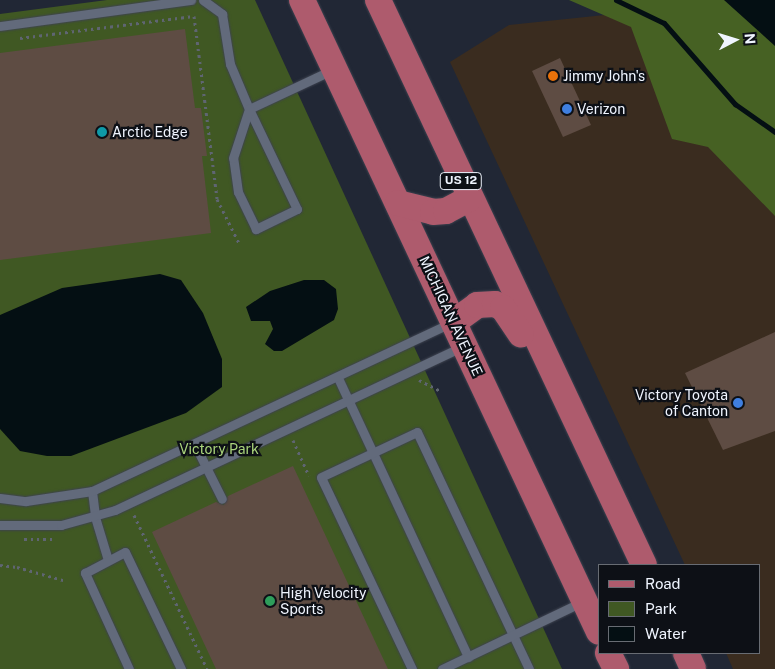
<!DOCTYPE html>
<html>
<head>
<meta charset="utf-8">
<style>
  body { margin:0 }
  #map { position:relative; width:775px; height:669px; overflow:hidden; background:#212735; font-family:"Public Sans",sans-serif }
  div>[style] { position:absolute }
  .commercial>* { inset:0; background:#3a2c1f }
  .green>* { inset:0; background:#405823 }
  .forest>* { inset:0; background:#466123 }
  .water>* { inset:0; background:#040f13 }
  .stream>* { height:5px; margin:-2.5px; padding:0 2.5px; transform-origin:2.5px; border-radius:2.5px; background:#040f13 }
  .building>* { inset:0; background:#5e4c43 }
  .path>* { height:3px; margin-top:-1.5px; transform-origin:0; background:repeating-linear-gradient(90deg,#5f6572 0 2.5px,transparent 0 6.5px) }
  .roads { filter:drop-shadow(0 0 1px #3d424f) drop-shadow(0 0 1px #3d424f) }
  .service>* { height:9px; margin:-4.5px; padding:0 4.5px; transform-origin:4.5px; border-radius:4.5px; background:#626a7b }
  .primary>* { height:26px; margin:-13px; padding:0 13px; transform-origin:13px; border-radius:13px; background:#ae5b6d }
  .dots>* { width:14px; height:14px; translate:-50% -50%; box-sizing:border-box; border:2px solid #0d1016; border-radius:50% }
  span { translate:-50% -50%; white-space:nowrap; text-align:center; line-height:1.15; -webkit-text-stroke:4.5px #0d1016; paint-order:stroke }
  .shield-label span { padding:1px 4px; background:#0d1016; border:1px solid; border-radius:4px; -webkit-text-stroke-width:0 }
  .shield-label { font-size:12px; color:#f0f5ff; font-weight:700 }
  .poi-label { font-size:14px; color:#f0f5ff }
  .left { translate:0 -50%; text-align:left }
  .right { translate:-100% -50%; text-align:right }
  .street-label { font-size:14px; color:#f0f5ff }
  .park-label { font-size:14px; color:#aad47c }
  .legend { position:absolute; left:598px; top:564px; width:162px; height:90px; box-sizing:border-box; background:#0d1016; border:1px solid #686c73; margin:0; padding:6px 9px; list-style:none; font-size:15px; color:#f0f5ff }
  .legend li { display:flex; align-items:center; gap:10px; height:25px }
  .legend b { width:25px; border:1px solid #686c73 }
  .north { position:absolute; left:710px; top:15px; width:50px; height:50px; -webkit-text-stroke:4px #0d1016; paint-order:stroke; rotate:85deg; font-size:14px; font-weight:700; line-height:20px; text-align:center; color:#f0f5ff }
  .north::after { content:''; display:block; margin:auto; width:18px; height:22px; background:#f0f5ff; clip-path:polygon(50% 0,100% 100%,50% 72%,0 100%) }
</style>
</head>
<body>
<div id="map">
  <div class="commercial">
    <i style="clip-path:polygon(643px 11px,775px 191px,775px 669px,733px 669px,726px 653px,759px 653px,759px 565px,685px 565px,450px 62px,509px 25px)"></i>
  </div>
  <div class="green">
    <i style="clip-path:polygon(107px 0,255px 0,562px 669px,0 669px,0 14px)"></i>
  </div>
  <div class="forest">
    <i style="clip-path:polygon(569px 0,775px 0,775px 216px,708px 147px,672px 139px,631px 27px)"></i>
  </div>
  <div class="water">
    <i style="clip-path:polygon(724px 0,775px 0,775px 46px)"></i>
    <i style="clip-path:polygon(160px 274px,181px 280px,203px 313px,222px 359px,222px 387px,186px 413px,71px 456px,47px 456px,20px 451px,0 429px,0 315px,62px 288px)"></i>
    <i style="clip-path:polygon(304px 280px,324px 280px,336px 289px,338px 309px,334px 320px,282px 351px,274px 351px,265px 344px,273px 329px,270px 321px,251px 321px,246px 307px,270px 291px)"></i>
  </div>
  <div class="stream">
    <i style="left:616px;top:0;width:53px;rotate:25.6deg"></i>
    <i style="left:664px;top:23px;width:108px;rotate:48.8deg"></i>
    <i style="left:735px;top:104px;width:49px;rotate:35deg"></i>
  </div>
  <div class="building">
    <i style="clip-path:polygon(185px 29px,195px 108px,201px 108px,207px 156px,202px 156px,211px 233px,0 260px,0 53px)"></i>
    <i style="clip-path:polygon(560px 58px,591px 125px,563px 137px,532px 71px)"></i>
    <i style="clip-path:polygon(775px 332px,775px 431px,723px 450px,685px 373px)"></i>
    <i style="clip-path:polygon(293px 466px,388px 669px,216px 669px,152px 532px,216px 502px,224px 505px,228px 496px)"></i>
  </div>
  <div class="path">
    <i style="left:20px;top:38px;width:175px;rotate:-7.2deg"></i>
    <i style="left:194px;top:16px;width:184px;rotate:82.8deg"></i>
    <i style="left:217px;top:199px;width:49px;rotate:63.4deg"></i>
    <i style="left:419px;top:380px;width:25px;rotate:27deg"></i>
    <i style="left:293px;top:440px;width:39px;rotate:66deg"></i>
    <i style="left:134px;top:515px;width:170px;rotate:64.6deg"></i>
    <i style="left:24px;top:539px;width:29px"></i>
    <i style="left:0;top:565px;width:17px;rotate:7deg"></i>
    <i style="left:17px;top:567px;width:48px;rotate:15.8deg"></i>
  </div>
  <div class="roads">
    <div class="service">
      <i style="left:203px;top:0;width:24px;rotate:36deg"></i>
      <i style="left:222px;top:14px;width:51px;rotate:80.9deg"></i>
      <i style="left:230px;top:64px;width:49px;rotate:67.1deg"></i>
      <i style="left:249px;top:109px;width:92px;rotate:-25.2deg"></i>
      <i style="left:0;top:26px;width:193px;rotate:-7.8deg"></i>
      <i style="left:249px;top:109px;width:111px;rotate:64.4deg"></i>
      <i style="left:297px;top:209px;width:46px;rotate:154deg"></i>
      <i style="left:256px;top:229px;width:41px;rotate:-115.9deg"></i>
      <i style="left:238px;top:192px;width:34px;rotate:-98deg"></i>
      <i style="left:233px;top:158px;width:52px;rotate:-71.9deg"></i>
      <i style="left:338px;top:378px;width:308px;rotate:65deg"></i>
      <i style="left:195px;top:445px;width:60px;rotate:63.4deg"></i>
      <i style="left:92px;top:491px;width:26px;rotate:83deg"></i>
      <i style="left:95px;top:517px;width:45px;rotate:73.2deg"></i>
      <i style="left:0;top:498px;width:26px;rotate:7deg"></i>
      <i style="left:26px;top:501px;width:67px;rotate:-8.6deg"></i>
      <i style="left:92px;top:491px;width:396px;rotate:-25.1deg"></i>
      <i style="left:0;top:525px;width:61px"></i>
      <i style="left:61px;top:525px;width:56px;rotate:-15.5deg"></i>
      <i style="left:115px;top:510px;width:385px;rotate:-25.2deg"></i>
      <i style="left:129px;top:669px;width:106px;rotate:-114.6deg"></i>
      <i style="left:85px;top:573px;width:45px;rotate:-27.7deg"></i>
      <i style="left:125px;top:552px;width:130px;rotate:64.4deg"></i>
      <i style="left:412px;top:669px;width:212px;rotate:-115.4deg"></i>
      <i style="left:321px;top:477px;width:106px;rotate:-25.1deg"></i>
      <i style="left:417px;top:432px;width:262px;rotate:64.7deg"></i>
      <i style="left:442px;top:669px;width:155px;rotate:-25.6deg"></i>
    </div>
    <div class="primary">
      <i style="left:302px;top:0;width:698px;rotate:64.83deg"></i>
      <i style="left:378px;top:0;width:624px;rotate:64.79deg"></i>
      <i style="left:398px;top:203px;width:36px;rotate:14deg"></i>
      <i style="left:433px;top:212px;width:13px;rotate:-4deg"></i>
      <i style="left:446px;top:211px;width:26px;rotate:-28deg"></i>
      <i style="left:454px;top:322px;width:29px;rotate:-36deg"></i>
      <i style="left:477px;top:305px;width:18px;rotate:-3deg"></i>
      <i style="left:495px;top:304px;width:9px;rotate:27deg"></i>
      <i style="left:503px;top:308px;width:32px;rotate:56deg"></i>
      <i style="left:608px;top:653px;width:18px;rotate:63deg"></i>
      <i style="left:686px;top:653px;width:17px;rotate:66deg"></i>
    </div>
  </div>
  <div class="dots">
    <i style="left:553px;top:76px;background:#e8710a"></i>
    <i style="left:567px;top:109px;background:#3f7fe0"></i>
    <i style="left:102px;top:132px;background:#0f9aa8"></i>
    <i style="left:738px;top:403px;background:#3f7fe0"></i>
    <i style="left:270px;top:601px;background:#2e9e5b"></i>
  </div>
  <div class="shield-label">
    <span style="left:461px;top:181px">US 12</span>
  </div>
  <div class="poi-label">
    <span class="left" style="left:563px;top:76px">Jimmy John's</span>
    <span class="left" style="left:577px;top:109px">Verizon</span>
    <span class="left" style="left:112px;top:132px">Arctic Edge</span>
    <span class="right" style="left:728px;top:403px">Victory Toyota<br>of Canton</span>
    <span class="left" style="left:280px;top:601px">High Velocity<br>Sports</span>
  </div>
  <div class="street-label">
    <span style="left:451px;top:316px;rotate:65deg">MICHIGAN AVENUE</span>
  </div>
  <div class="park-label">
    <span style="left:219px;top:449px">Victory Park</span>
  </div>
  <ul class="legend">
  <li><b style="height:6px;background:#ae5b6d"></b>Road</li>
  <li><b style="height:14px;background:#405823"></b>Park</li>
  <li><b style="height:14px;background:#040f13"></b>Water</li>
  </ul>
  <div class="north">N</div>
</div>
</body>
</html>
